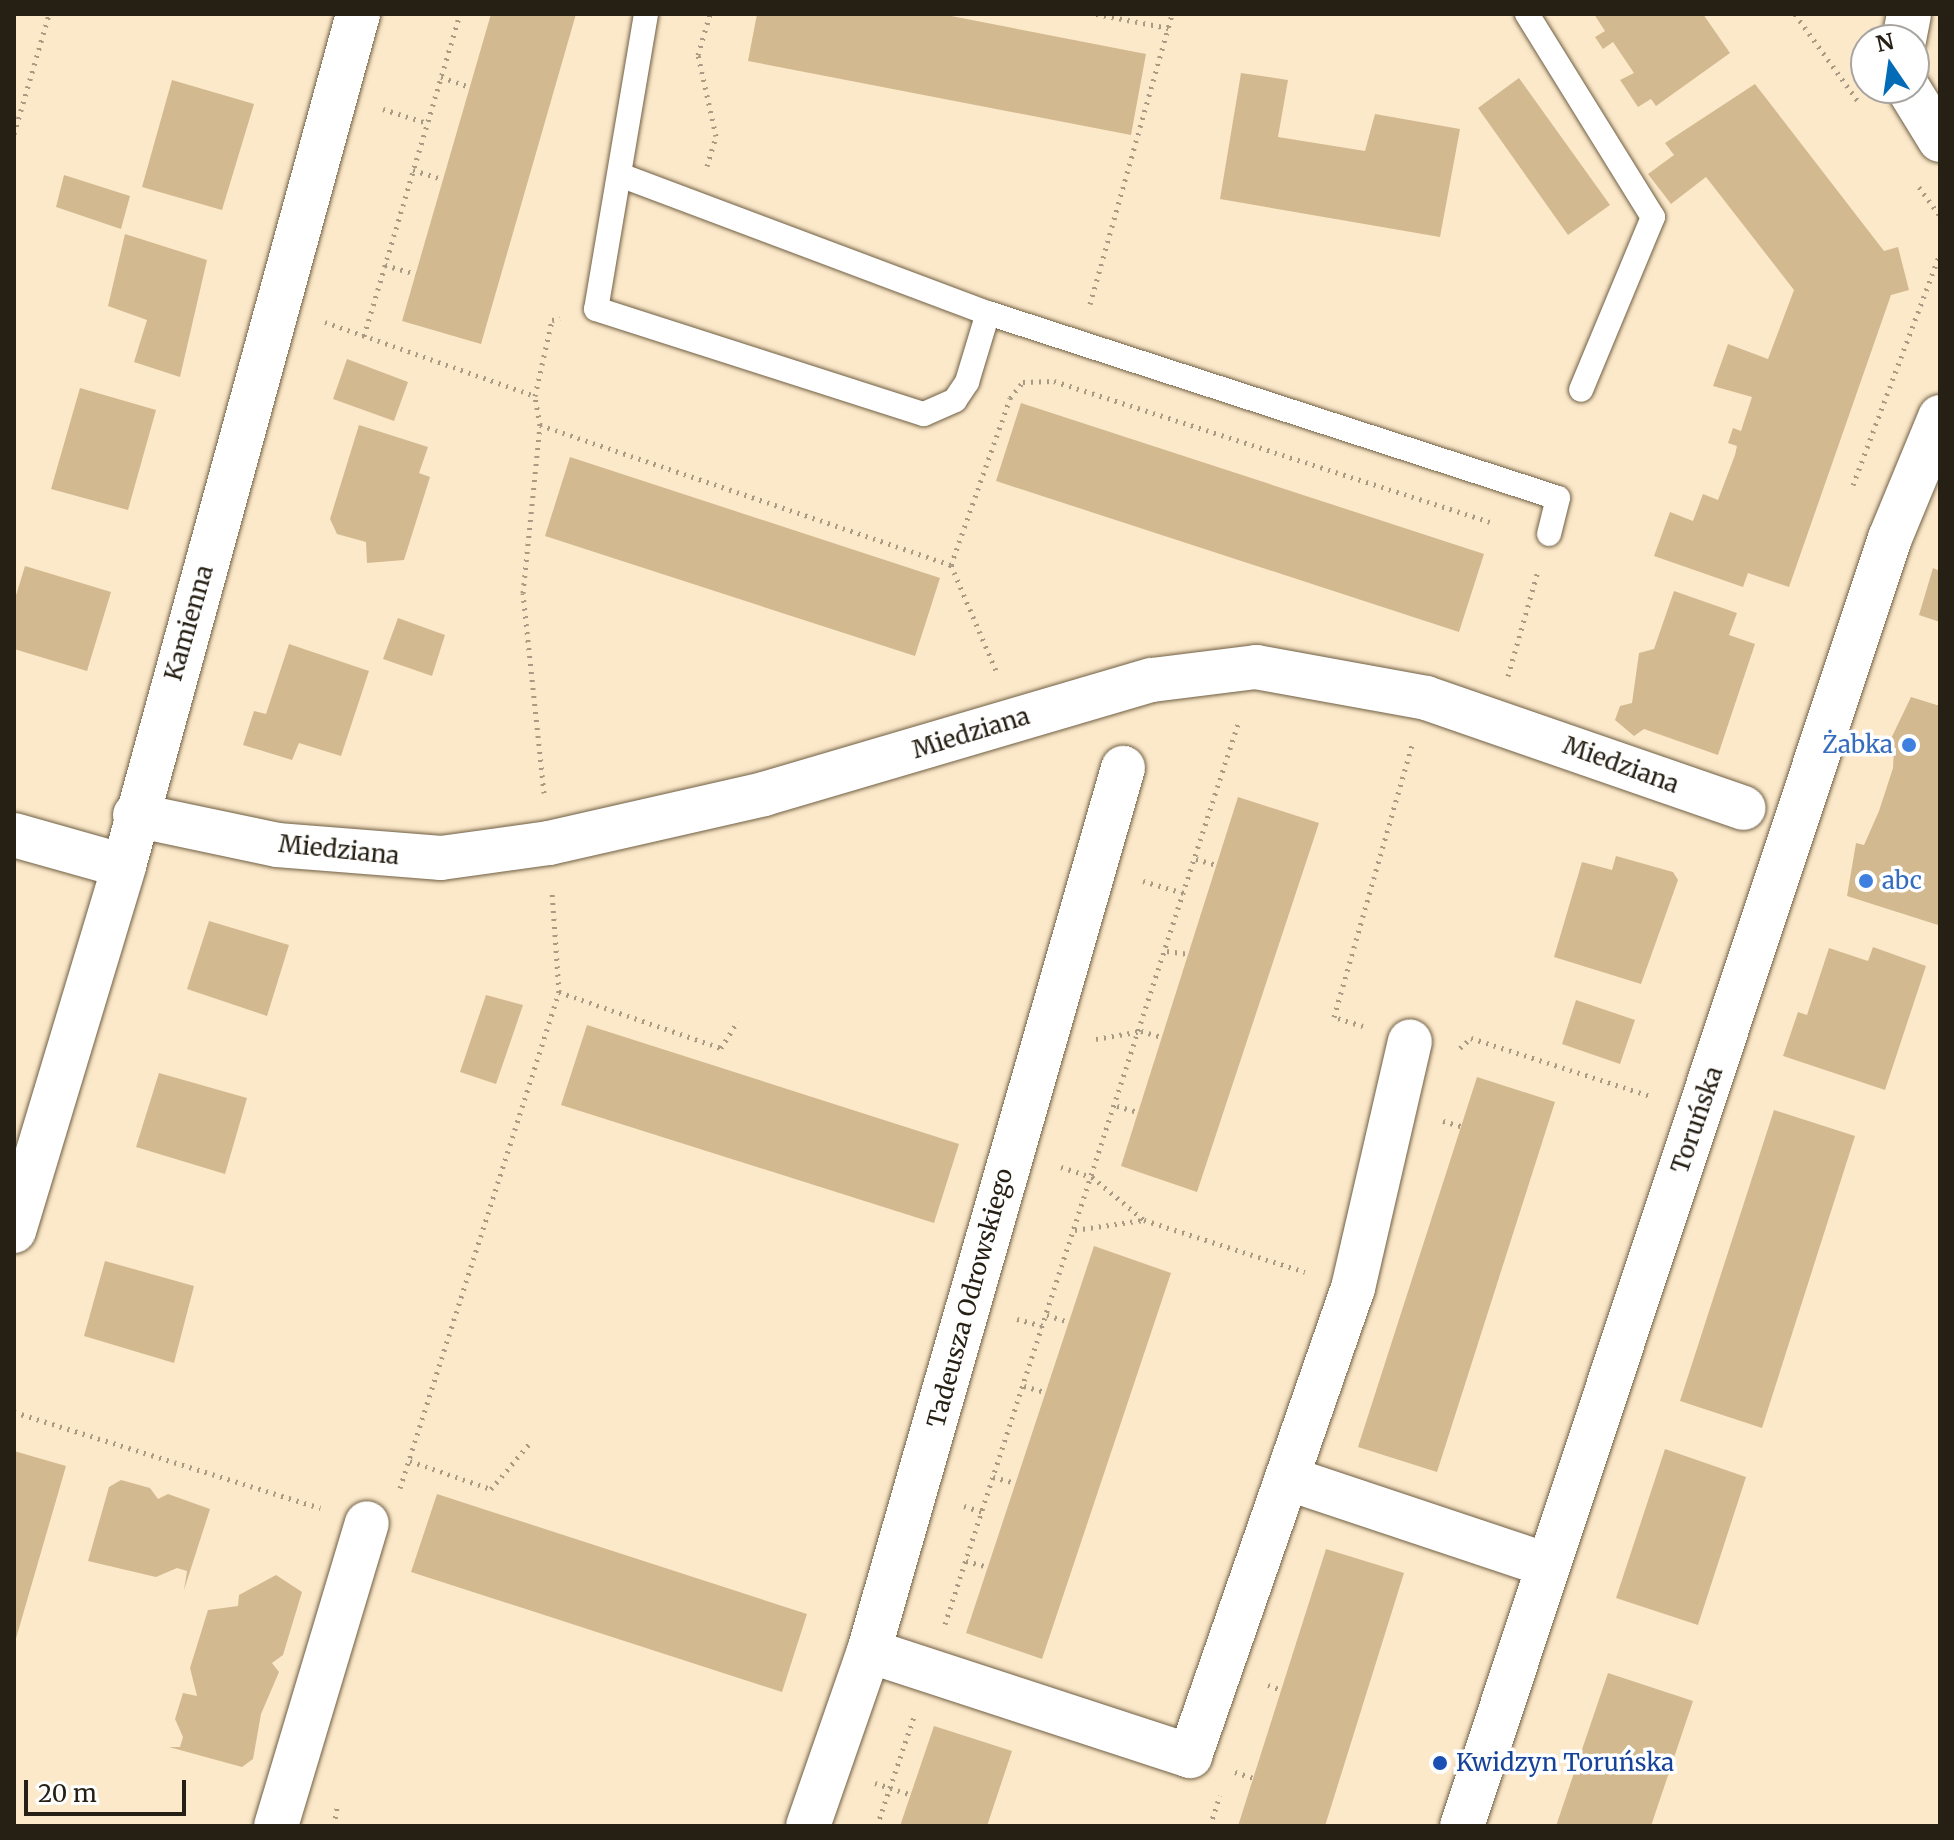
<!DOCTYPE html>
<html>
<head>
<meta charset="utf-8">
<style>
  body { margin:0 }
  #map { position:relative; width:1954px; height:1840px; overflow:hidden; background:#fce9ca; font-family:Merriweather,serif }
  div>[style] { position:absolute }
  .building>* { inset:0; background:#d3b98f }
  .path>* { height:5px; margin-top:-2.5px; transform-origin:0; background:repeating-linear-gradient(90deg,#a99b83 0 2px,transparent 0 8px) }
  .roads { filter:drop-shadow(0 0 2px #705f44) drop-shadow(0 0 2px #705f44) }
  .lane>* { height:24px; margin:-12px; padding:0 12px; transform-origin:12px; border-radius:12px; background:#fff }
  .street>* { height:44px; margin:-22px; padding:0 22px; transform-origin:22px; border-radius:22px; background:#fff }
  .secondary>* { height:44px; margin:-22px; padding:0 22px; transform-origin:22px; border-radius:22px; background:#fff }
  .dots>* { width:22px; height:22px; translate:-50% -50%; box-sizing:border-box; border:4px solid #fff; border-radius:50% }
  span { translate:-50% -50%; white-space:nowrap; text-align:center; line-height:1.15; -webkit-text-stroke:7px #fff; paint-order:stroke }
  .street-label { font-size:24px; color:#261f14 }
  .shop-label { font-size:24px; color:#366cbe }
  .right { translate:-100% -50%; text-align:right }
  .left { translate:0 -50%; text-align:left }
  .transit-label { font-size:24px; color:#164399 }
  .frame { position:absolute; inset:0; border:16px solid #261f14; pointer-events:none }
  .north { position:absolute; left:1850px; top:24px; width:80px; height:80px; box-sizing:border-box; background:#fff; border:2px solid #a8a5a1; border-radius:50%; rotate:347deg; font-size:22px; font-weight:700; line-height:32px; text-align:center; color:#261f14 }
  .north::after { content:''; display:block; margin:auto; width:28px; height:36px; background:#046bb7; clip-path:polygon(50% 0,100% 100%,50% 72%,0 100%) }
  .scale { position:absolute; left:24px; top:1780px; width:162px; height:36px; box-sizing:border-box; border:4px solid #261f14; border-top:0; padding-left:10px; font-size:24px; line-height:28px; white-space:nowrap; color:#261f14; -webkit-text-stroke:6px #fff; paint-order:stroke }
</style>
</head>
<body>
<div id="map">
  <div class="building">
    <i style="clip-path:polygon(491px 14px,576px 14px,481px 344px,402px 321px)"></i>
    <i style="clip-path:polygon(757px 14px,941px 14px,1146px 54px,1131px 135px,748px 61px)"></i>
    <i style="clip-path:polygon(1594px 14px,1703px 14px,1730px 53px,1656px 106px,1651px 99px,1638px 107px,1620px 80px,1634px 73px,1613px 42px,1603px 49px,1595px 37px,1605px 31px)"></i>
    <i style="clip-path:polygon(1241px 73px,1288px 80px,1278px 137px,1365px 151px,1375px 114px,1460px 129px,1440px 237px,1220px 199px)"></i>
    <i style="clip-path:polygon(1519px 78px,1610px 205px,1568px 235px,1478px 108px)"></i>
    <i style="clip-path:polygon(172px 80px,254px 104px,222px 210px,142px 187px)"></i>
    <i style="clip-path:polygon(1755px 84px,1884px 251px,1898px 247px,1909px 290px,1891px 295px,1789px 587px,1748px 573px,1743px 587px,1654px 556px,1670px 512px,1693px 521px,1703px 494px,1718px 500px,1735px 455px,1737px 446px,1728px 443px,1733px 428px,1741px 431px,1752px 397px,1713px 386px,1728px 344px,1768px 359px,1794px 290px,1706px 177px,1671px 204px,1648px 174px,1674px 155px,1665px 143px)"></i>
    <i style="clip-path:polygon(64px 175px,130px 196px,121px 229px,56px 207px)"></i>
    <i style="clip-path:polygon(125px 234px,207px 260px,180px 377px,134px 362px,147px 320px,108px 306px)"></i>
    <i style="clip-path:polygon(347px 359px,408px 382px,394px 421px,333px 399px)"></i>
    <i style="clip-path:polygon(80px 388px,156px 410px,128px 510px,51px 489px)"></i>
    <i style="clip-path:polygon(1021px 403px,1484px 554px,1459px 632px,996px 481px)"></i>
    <i style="clip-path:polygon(359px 425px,428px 447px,419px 473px,430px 477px,404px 560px,367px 563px,366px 542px,337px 534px,330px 519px)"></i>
    <i style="clip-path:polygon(570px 457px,940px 578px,915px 656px,545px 536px)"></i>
    <i style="clip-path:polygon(25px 566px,111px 592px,87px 671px,14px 649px,14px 602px)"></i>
    <i style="clip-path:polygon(1933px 568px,1940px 571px,1940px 622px,1919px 615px)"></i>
    <i style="clip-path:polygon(1674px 591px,1737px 613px,1729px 635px,1755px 644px,1718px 755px,1644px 729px,1634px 736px,1615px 720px,1620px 706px,1632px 703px,1639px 653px,1654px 649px)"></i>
    <i style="clip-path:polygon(398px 618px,445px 635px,432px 676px,383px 659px)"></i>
    <i style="clip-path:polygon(289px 644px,369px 671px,341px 756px,299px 743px,292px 760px,243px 745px,254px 711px,266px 714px)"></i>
    <i style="clip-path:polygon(1911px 697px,1940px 706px,1938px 925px,1847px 896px,1856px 843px,1864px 845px,1879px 811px,1893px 768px,1894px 749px,1887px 747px)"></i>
    <i style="clip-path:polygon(1238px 797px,1319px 823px,1197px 1192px,1121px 1166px)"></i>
    <i style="clip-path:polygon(1616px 856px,1673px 872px,1678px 880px,1641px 984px,1554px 957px,1582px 862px,1612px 870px)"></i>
    <i style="clip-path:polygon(209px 921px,289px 945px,267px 1016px,187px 989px)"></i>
    <i style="clip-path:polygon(1873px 947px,1926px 966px,1885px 1090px,1783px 1056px,1798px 1012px,1807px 1015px,1829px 948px,1868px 961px)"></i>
    <i style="clip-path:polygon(486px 995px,523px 1005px,496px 1084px,460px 1072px)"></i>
    <i style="clip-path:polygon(1576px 1000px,1635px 1020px,1620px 1064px,1562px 1044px)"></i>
    <i style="clip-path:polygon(587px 1025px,959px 1144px,934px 1223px,561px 1105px)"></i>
    <i style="clip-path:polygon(159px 1073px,247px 1098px,225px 1174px,136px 1147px)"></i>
    <i style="clip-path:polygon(1477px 1077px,1555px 1102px,1437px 1472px,1358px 1447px)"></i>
    <i style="clip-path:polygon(1774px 1110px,1855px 1136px,1762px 1428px,1680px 1401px)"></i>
    <i style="clip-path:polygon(1094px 1246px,1171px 1273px,1042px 1659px,966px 1633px)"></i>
    <i style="clip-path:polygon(105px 1261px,194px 1286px,174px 1363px,84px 1336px)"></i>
    <i style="clip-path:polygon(1665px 1449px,1746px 1477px,1698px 1625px,1616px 1598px)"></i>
    <i style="clip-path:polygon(14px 1451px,66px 1466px,15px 1642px,14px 1642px)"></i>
    <i style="clip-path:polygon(121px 1480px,150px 1488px,158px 1499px,168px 1494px,210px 1509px,184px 1590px,187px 1571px,177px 1568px,156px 1577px,88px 1561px,109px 1487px)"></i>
    <i style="clip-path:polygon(437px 1494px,807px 1614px,782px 1692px,411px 1572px)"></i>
    <i style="clip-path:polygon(1326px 1549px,1404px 1573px,1325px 1826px,1238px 1826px)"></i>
    <i style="clip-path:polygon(276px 1575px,302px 1592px,283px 1655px,272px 1663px,279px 1672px,261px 1714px,253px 1759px,242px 1767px,169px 1747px,180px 1747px,183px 1737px,175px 1719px,183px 1693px,197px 1696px,190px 1668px,208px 1610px,238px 1606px,239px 1595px)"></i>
    <i style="clip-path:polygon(1608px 1673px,1693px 1701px,1651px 1826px,1556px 1826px)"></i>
    <i style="clip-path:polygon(934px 1726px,1012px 1751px,987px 1826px,900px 1826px)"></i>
  </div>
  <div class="path">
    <i style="left:1096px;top:14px;width:74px;rotate:10.9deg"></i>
    <i style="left:1795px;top:14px;width:107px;rotate:54.1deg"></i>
    <i style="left:441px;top:77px;width:31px;rotate:19deg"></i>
    <i style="left:383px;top:109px;width:46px;rotate:17.7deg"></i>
    <i style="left:14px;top:134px;width:125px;rotate:-73.7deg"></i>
    <i style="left:707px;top:166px;width:31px;rotate:-73deg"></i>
    <i style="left:716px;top:136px;width:83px;rotate:-102.5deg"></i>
    <i style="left:698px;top:55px;width:43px;rotate:-73.7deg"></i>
    <i style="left:413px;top:170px;width:31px;rotate:17deg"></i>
    <i style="left:1919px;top:187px;width:36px;rotate:54deg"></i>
    <i style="left:385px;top:265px;width:32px;rotate:16deg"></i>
    <i style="left:1090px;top:304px;width:301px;rotate:-74.2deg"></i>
    <i style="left:325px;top:322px;width:223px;rotate:19.4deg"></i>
    <i style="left:364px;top:336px;width:336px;rotate:-73.4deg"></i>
    <i style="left:540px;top:425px;width:434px;rotate:18.8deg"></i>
    <i style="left:951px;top:565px;width:117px;rotate:66.9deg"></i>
    <i style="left:1853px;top:485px;width:247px;rotate:-69.4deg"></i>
    <i style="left:951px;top:565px;width:177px;rotate:-70.5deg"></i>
    <i style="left:1010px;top:398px;width:21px;rotate:-51deg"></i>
    <i style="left:1023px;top:382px;width:31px;rotate:-2deg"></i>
    <i style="left:1054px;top:381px;width:458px;rotate:17.9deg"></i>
    <i style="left:1508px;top:676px;width:109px;rotate:-74.1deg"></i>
    <i style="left:544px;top:793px;width:201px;rotate:-96deg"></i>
    <i style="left:523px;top:593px;width:169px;rotate:-84.2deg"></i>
    <i style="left:540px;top:425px;width:29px;rotate:-100deg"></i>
    <i style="left:535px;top:396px;width:78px;rotate:-77.4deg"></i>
    <i style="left:552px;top:320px;width:8px;rotate:-14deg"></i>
    <i style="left:1196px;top:859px;width:22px;rotate:16deg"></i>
    <i style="left:1143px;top:881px;width:43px;rotate:16.3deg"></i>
    <i style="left:1167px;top:951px;width:22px;rotate:8deg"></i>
    <i style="left:559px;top:992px;width:171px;rotate:19.1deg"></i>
    <i style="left:721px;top:1048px;width:32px;rotate:-58deg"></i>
    <i style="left:1363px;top:1026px;width:30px;rotate:-163deg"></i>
    <i style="left:1334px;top:1017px;width:283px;rotate:-74deg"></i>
    <i style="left:1096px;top:1039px;width:46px;rotate:-10.1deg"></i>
    <i style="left:1141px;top:1031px;width:22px;rotate:16deg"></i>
    <i style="left:1460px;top:1048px;width:15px;rotate:-42deg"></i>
    <i style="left:1471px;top:1038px;width:189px;rotate:17.9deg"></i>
    <i style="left:1117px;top:1106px;width:22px;rotate:16deg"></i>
    <i style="left:1443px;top:1121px;width:19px;rotate:16deg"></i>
    <i style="left:1061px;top:1167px;width:33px;rotate:18deg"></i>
    <i style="left:1092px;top:1177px;width:67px;rotate:39.6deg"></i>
    <i style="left:1144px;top:1220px;width:169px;rotate:17.9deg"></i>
    <i style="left:1075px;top:1230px;width:69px;rotate:-8.4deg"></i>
    <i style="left:1047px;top:1315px;width:23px;rotate:18deg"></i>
    <i style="left:1017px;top:1319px;width:27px;rotate:15deg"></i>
    <i style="left:1024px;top:1386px;width:22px;rotate:16deg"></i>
    <i style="left:14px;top:1412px;width:321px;rotate:17.4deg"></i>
    <i style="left:410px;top:1461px;width:86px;rotate:19.1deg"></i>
    <i style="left:491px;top:1489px;width:60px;rotate:-49.7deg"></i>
    <i style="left:993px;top:1477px;width:23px;rotate:15deg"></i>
    <i style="left:400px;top:1488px;width:521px;rotate:-72.23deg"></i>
    <i style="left:559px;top:992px;width:101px;rotate:-94deg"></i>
    <i style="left:964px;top:1506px;width:19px;rotate:18deg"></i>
    <i style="left:966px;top:1561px;width:23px;rotate:15deg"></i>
    <i style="left:945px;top:1624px;width:950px;rotate:-71.97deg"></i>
    <i style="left:1268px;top:1685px;width:15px;rotate:20deg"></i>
    <i style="left:1235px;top:1772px;width:19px;rotate:18deg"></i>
    <i style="left:875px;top:1783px;width:38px;rotate:18deg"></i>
    <i style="left:334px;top:1826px;width:18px;rotate:-81deg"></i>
    <i style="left:877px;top:1826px;width:115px;rotate:-71.3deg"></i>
    <i style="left:1210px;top:1826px;width:32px;rotate:-72deg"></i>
  </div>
  <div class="roads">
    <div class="lane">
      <i style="left:646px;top:14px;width:299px;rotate:99.6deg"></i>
      <i style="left:596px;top:309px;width:344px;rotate:17.8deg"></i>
      <i style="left:924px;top:414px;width:34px;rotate:-24deg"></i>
      <i style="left:955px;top:400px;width:22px;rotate:-56deg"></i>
      <i style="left:967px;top:382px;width:72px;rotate:-73.1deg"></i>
      <i style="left:1527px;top:14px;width:239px;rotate:58.2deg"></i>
      <i style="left:1653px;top:217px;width:187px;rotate:112.6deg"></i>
      <i style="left:620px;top:175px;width:393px;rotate:20.6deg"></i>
      <i style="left:988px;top:313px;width:599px;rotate:17.98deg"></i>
      <i style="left:1558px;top:498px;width:37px;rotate:104deg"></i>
    </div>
    <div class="street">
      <i style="left:135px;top:815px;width:145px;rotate:11.9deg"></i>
      <i style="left:277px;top:845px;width:165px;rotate:4.5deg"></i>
      <i style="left:441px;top:858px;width:109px;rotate:-7.9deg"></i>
      <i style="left:549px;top:843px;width:221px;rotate:-12.8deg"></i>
      <i style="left:764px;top:794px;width:404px;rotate:-16.4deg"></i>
      <i style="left:1152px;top:680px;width:105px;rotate:-7.1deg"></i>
      <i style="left:1256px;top:667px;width:173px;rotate:10.3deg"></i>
      <i style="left:1426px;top:698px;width:336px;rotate:19.1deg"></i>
      <i style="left:14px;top:835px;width:114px;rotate:15.7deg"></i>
      <i style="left:14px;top:1231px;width:381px;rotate:-73.2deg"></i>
      <i style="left:124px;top:866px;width:884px;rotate:-74.64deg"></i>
      <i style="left:1287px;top:1478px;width:274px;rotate:18.5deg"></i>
      <i style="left:869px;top:1651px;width:338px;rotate:18.1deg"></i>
      <i style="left:1190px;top:1756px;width:496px;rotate:-70.8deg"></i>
      <i style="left:1353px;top:1288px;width:253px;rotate:-77deg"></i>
      <i style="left:276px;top:1826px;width:316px;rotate:-73.3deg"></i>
      <i style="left:808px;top:1826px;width:185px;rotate:-70.8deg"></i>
      <i style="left:869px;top:1651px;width:919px;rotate:-73.95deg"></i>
      <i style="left:1462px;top:1826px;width:1357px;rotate:-71.62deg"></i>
      <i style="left:1890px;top:538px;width:131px;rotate:-67.5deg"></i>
    </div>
    <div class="secondary">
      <i style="left:1904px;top:40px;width:26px;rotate:-79deg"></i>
      <i style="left:1908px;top:88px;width:61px;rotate:58.4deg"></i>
    </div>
  </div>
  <div class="dots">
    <i style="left:1909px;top:745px;background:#3f7fe0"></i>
    <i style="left:1866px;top:881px;background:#3f7fe0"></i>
    <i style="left:1440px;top:1763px;background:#1a4fb4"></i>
  </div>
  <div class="street-label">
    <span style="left:189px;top:623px;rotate:-74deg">Kamienna</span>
    <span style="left:971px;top:733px;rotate:-17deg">Miedziana</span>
    <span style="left:1621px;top:765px;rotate:20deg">Miedziana</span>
    <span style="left:339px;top:850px;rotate:6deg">Miedziana</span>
    <span style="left:1697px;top:1120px;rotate:-71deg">Toruńska</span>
    <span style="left:970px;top:1298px;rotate:-75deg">Tadeusza Odrowskiego</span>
  </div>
  <div class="shop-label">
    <span class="right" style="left:1893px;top:745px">Żabka</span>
    <span class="left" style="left:1882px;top:881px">abc</span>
  </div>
  <div class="transit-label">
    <span class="left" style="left:1456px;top:1763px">Kwidzyn Toruńska</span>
  </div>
  <div class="frame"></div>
  <div class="north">N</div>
  <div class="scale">20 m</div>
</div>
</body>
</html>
